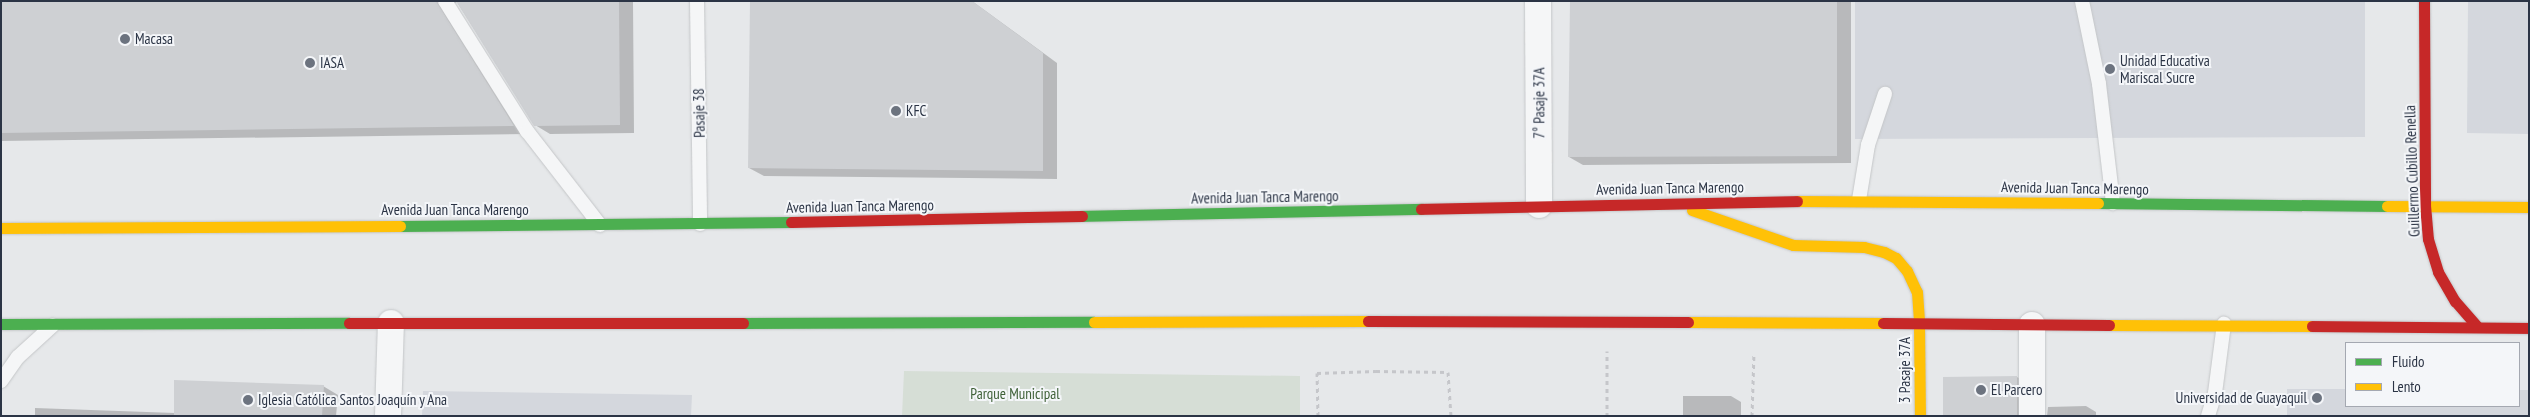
<!DOCTYPE html>
<html>
<head>
<meta charset="utf-8">
<style>
  body { margin:0 }
  #map { position:relative; width:2530px; height:417px; overflow:hidden; background:#e6e8ea; font-family:"PT Sans Narrow",sans-serif }
  div>[style] { position:absolute }
  .built>* { inset:0; background:#d4d7dd }
  .green>* { inset:0; background:#d6ded6 }
  .shadow>* { inset:0; background:#0003 }
  .building>* { inset:0; background:#ced0d3 }
  .path>* { height:3px; margin-top:-1.5px; transform-origin:0; background:repeating-linear-gradient(90deg,#c5c6ca 0 4px,transparent 0 8px) }
  .roads { filter:drop-shadow(0 0 1px #c4c6c8) drop-shadow(0 0 1px #c4c6c8) }
  .lane>* { height:14px; margin:-7px; padding:0 7px; transform-origin:7px; border-radius:7px; background:#f5f6f7 }
  .street>* { height:26px; margin:-13px; padding:0 13px; transform-origin:13px; border-radius:13px; background:#f5f6f7 }
  .fast>* { height:11px; margin:-5.5px; padding:0 5.5px; transform-origin:5.5px; border-radius:5.5px; background:#4caf50 }
  .slow>* { height:11px; margin:-5.5px; padding:0 5.5px; transform-origin:5.5px; border-radius:5.5px; background:#ffc107 }
  .jam>* { height:11px; margin:-5.5px; padding:0 5.5px; transform-origin:5.5px; border-radius:5.5px; background:#c62828 }
  .dots>* { width:14px; height:14px; translate:-50% -50%; box-sizing:border-box; border:2px solid #f4f6f9; border-radius:50% }
  span { translate:-50% -50%; white-space:nowrap; text-align:center; line-height:1.15; -webkit-text-stroke:4px #f4f6f9; paint-order:stroke }
  .poi-label { font-size:15px; color:#2b3445 }
  .left { translate:0 -50%; text-align:left }
  .right { translate:-100% -50%; text-align:right }
  .street-label { font-size:15px; color:#2b3445 }
  .park-label { font-size:15px; color:#3f6138 }
  .frame { position:absolute; inset:0; border:2px solid #2b3445; pointer-events:none }
  .legend { position:absolute; left:2345px; top:342px; width:175px; height:65px; box-sizing:border-box; background:#f4f6f9; border:1px solid #a4a8b1; margin:0; padding:6px 9px; list-style:none; font-size:15px; color:#2b3445 }
  .legend li { display:flex; align-items:center; gap:10px; height:25px }
  .legend b { width:25px; border:1px solid #a4a8b1 }
</style>
</head>
<body>
<div id="map">
  <div class="built">
    <i style="clip-path:polygon(1855px 1px,2365px 1px,2365px 137px,1855px 139px)"></i>
    <i style="clip-path:polygon(2468px 1px,2529px 1px,2529px 134px,2467px 133px)"></i>
    <i style="clip-path:polygon(2287px 389px,2346px 389px,2346px 406px,2519px 406px,2519px 390px,2529px 390px,2529px 416px,2287px 416px)"></i>
    <i style="clip-path:polygon(423px 391px,692px 395px,691px 416px,422px 416px)"></i>
  </div>
  <div class="green">
    <i style="clip-path:polygon(904px 371px,1300px 376px,1300px 416px,902px 416px)"></i>
  </div>
  <div class="shadow">
    <i style="clip-path:polygon(1px 1px,633px 1px,634px 133px,550px 134px,535px 125px,457px 2px,452px 5px,527px 134px,1px 141px)"></i>
    <i style="clip-path:polygon(972px 1px,1057px 63px,1057px 179px,764px 176px,749px 168px)"></i>
    <i style="clip-path:polygon(1571px 1px,1851px 1px,1851px 163px,1583px 165px,1569px 157px)"></i>
    <i style="clip-path:polygon(2017px 377px,2027px 383px,2027px 416px,1945px 416px)"></i>
    <i style="clip-path:polygon(323px 386px,338px 395px,336px 416px,35px 416px,35px 408px,175px 413px)"></i>
    <i style="clip-path:polygon(1683px 396px,1731px 396px,1741px 402px,1741px 416px,1683px 416px)"></i>
    <i style="clip-path:polygon(2086px 406px,2096px 412px,2096px 416px,2047px 416px,2048px 407px)"></i>
  </div>
  <div class="building">
    <i style="clip-path:polygon(1px 1px,436px 1px,514px 126px,1px 133px)"></i>
    <i style="clip-path:polygon(456px 1px,619px 1px,620px 125px,534px 126px)"></i>
    <i style="clip-path:polygon(750px 1px,972px 1px,1043px 53px,1043px 171px,748px 168px)"></i>
    <i style="clip-path:polygon(1570px 1px,1837px 1px,1837px 156px,1568px 157px)"></i>
    <i style="clip-path:polygon(2017px 376px,2017px 416px,1943px 416px,1943px 377px)"></i>
    <i style="clip-path:polygon(174px 380px,324px 385px,322px 416px,174px 416px)"></i>
  </div>
  <div class="path">
    <i style="left:1318px;top:416px;width:43px;rotate:-91.3deg"></i>
    <i style="left:1317px;top:373px;width:59px;rotate:-1.9deg"></i>
    <i style="left:1376px;top:371px;width:72px;rotate:0.8deg"></i>
    <i style="left:1448px;top:372px;width:44px;rotate:86.1deg"></i>
    <i style="left:1607px;top:416px;width:65px;rotate:-90deg"></i>
    <i style="left:1752px;top:416px;width:62px;rotate:-88.2deg"></i>
  </div>
  <div class="roads">
    <div class="lane">
      <i style="left:445px;top:1px;width:154px;rotate:57.8deg"></i>
      <i style="left:527px;top:131px;width:119px;rotate:52.2deg"></i>
      <i style="left:697px;top:1px;width:223px;rotate:89.2deg"></i>
      <i style="left:2082px;top:1px;width:85px;rotate:78.4deg"></i>
      <i style="left:2099px;top:84px;width:120px;rotate:83.3deg"></i>
      <i style="left:1859px;top:200px;width:56px;rotate:-80.7deg"></i>
      <i style="left:1868px;top:145px;width:54px;rotate:-71.6deg"></i>
      <i style="left:1px;top:381px;width:29px;rotate:-55deg"></i>
      <i style="left:18px;top:357px;width:47px;rotate:-42.4deg"></i>
      <i style="left:2208px;top:416px;width:24px;rotate:-73deg"></i>
      <i style="left:2215px;top:393px;width:70px;rotate:-82.6deg"></i>
    </div>
    <div class="street">
      <i style="left:1538px;top:1px;width:204px;rotate:89.7deg"></i>
      <i style="left:2032px;top:325px;width:91px;rotate:90deg"></i>
      <i style="left:388px;top:416px;width:93px;rotate:-88.2deg"></i>
    </div>
    <div class="fast">
      <i style="left:2098px;top:203px;width:289px;rotate:0.6deg"></i>
      <i style="left:1082px;top:216px;width:339px;rotate:-1.2deg"></i>
      <i style="left:400px;top:226px;width:391px;rotate:-0.6deg"></i>
      <i style="left:743px;top:323px;width:351px;rotate:-0.2deg"></i>
      <i style="left:1px;top:324px;width:348px;rotate:-0.2deg"></i>
    </div>
    <div class="slow">
      <i style="left:1797px;top:201px;width:301px;rotate:0.4deg"></i>
      <i style="left:2387px;top:206px;width:142px;rotate:0.4deg"></i>
      <i style="left:1692px;top:210px;width:107px;rotate:19.1deg"></i>
      <i style="left:1793px;top:245px;width:71px;rotate:1.6deg"></i>
      <i style="left:1864px;top:247px;width:21px;rotate:14deg"></i>
      <i style="left:1884px;top:252px;width:13px;rotate:27deg"></i>
      <i style="left:1896px;top:258px;width:17px;rotate:50deg"></i>
      <i style="left:1907px;top:271px;width:23px;rotate:65deg"></i>
      <i style="left:1917px;top:292px;width:32px;rotate:86deg"></i>
      <i style="left:1px;top:228px;width:399px;rotate:-0.3deg"></i>
      <i style="left:1094px;top:322px;width:274px;rotate:-0.2deg"></i>
      <i style="left:1688px;top:322px;width:195px;rotate:0.3deg"></i>
      <i style="left:1919px;top:324px;width:92px;rotate:89.4deg"></i>
      <i style="left:2109px;top:325px;width:203px;rotate:0.3deg"></i>
    </div>
    <div class="jam">
      <i style="left:2424px;top:1px;width:204px;rotate:89.7deg"></i>
      <i style="left:2425px;top:205px;width:34px;rotate:85deg"></i>
      <i style="left:2428px;top:239px;width:34px;rotate:73deg"></i>
      <i style="left:2438px;top:272px;width:34px;rotate:60deg"></i>
      <i style="left:2455px;top:301px;width:33px;rotate:49deg"></i>
      <i style="left:1421px;top:209px;width:376px;rotate:-1.2deg"></i>
      <i style="left:791px;top:222px;width:291px;rotate:-1.2deg"></i>
      <i style="left:1368px;top:321px;width:320px;rotate:0.2deg"></i>
      <i style="left:349px;top:323px;width:394px"></i>
      <i style="left:1883px;top:323px;width:226px;rotate:0.5deg"></i>
      <i style="left:2312px;top:326px;width:217px;rotate:0.5deg"></i>
    </div>
  </div>
  <div class="dots">
    <i style="left:125px;top:39px;background:#6c737f"></i>
    <i style="left:310px;top:63px;background:#6c737f"></i>
    <i style="left:2110px;top:69px;background:#6c737f"></i>
    <i style="left:896px;top:111px;background:#6c737f"></i>
    <i style="left:1981px;top:390px;background:#6c737f"></i>
    <i style="left:2317px;top:398px;background:#6c737f"></i>
    <i style="left:248px;top:400px;background:#6c737f"></i>
  </div>
  <div class="poi-label">
    <span class="left" style="left:135px;top:39px">Macasa</span>
    <span class="left" style="left:2120px;top:69px">Unidad Educativa<br>Mariscal Sucre</span>
    <span class="left" style="left:320px;top:63px">IASA</span>
    <span class="left" style="left:906px;top:111px">KFC</span>
    <span class="left" style="left:1991px;top:390px">El Parcero</span>
    <span class="right" style="left:2307px;top:398px">Universidad de Guayaquil</span>
    <span class="left" style="left:258px;top:400px">Iglesia Católica Santos Joaquín y Ana</span>
  </div>
  <div class="street-label">
    <span style="left:1539px;top:103px;rotate:-90deg">7° Pasaje 37A</span>
    <span style="left:699px;top:113px;rotate:-91deg">Pasaje 38</span>
    <span style="left:2412px;top:171px;rotate:-92deg">Guillermo Cubillo Renella</span>
    <span style="left:1670px;top:188px;rotate:-1deg">Avenida Juan Tanca Marengo</span>
    <span style="left:2075px;top:188px;rotate:1deg">Avenida Juan Tanca Marengo</span>
    <span style="left:1265px;top:197px;rotate:-1deg">Avenida Juan Tanca Marengo</span>
    <span style="left:860px;top:206px;rotate:-1deg">Avenida Juan Tanca Marengo</span>
    <span style="left:455px;top:210px">Avenida Juan Tanca Marengo</span>
    <span style="left:1905px;top:370px;rotate:-90deg">3 Pasaje 37A</span>
  </div>
  <div class="park-label">
    <span style="left:1015px;top:394px">Parque Municipal</span>
  </div>
  <div class="frame"></div>
  <ul class="legend">
  <li><b style="height:6px;background:#4caf50"></b>Fluido</li>
  <li><b style="height:6px;background:#ffc107"></b>Lento</li>
  </ul>
</div>
</body>
</html>
